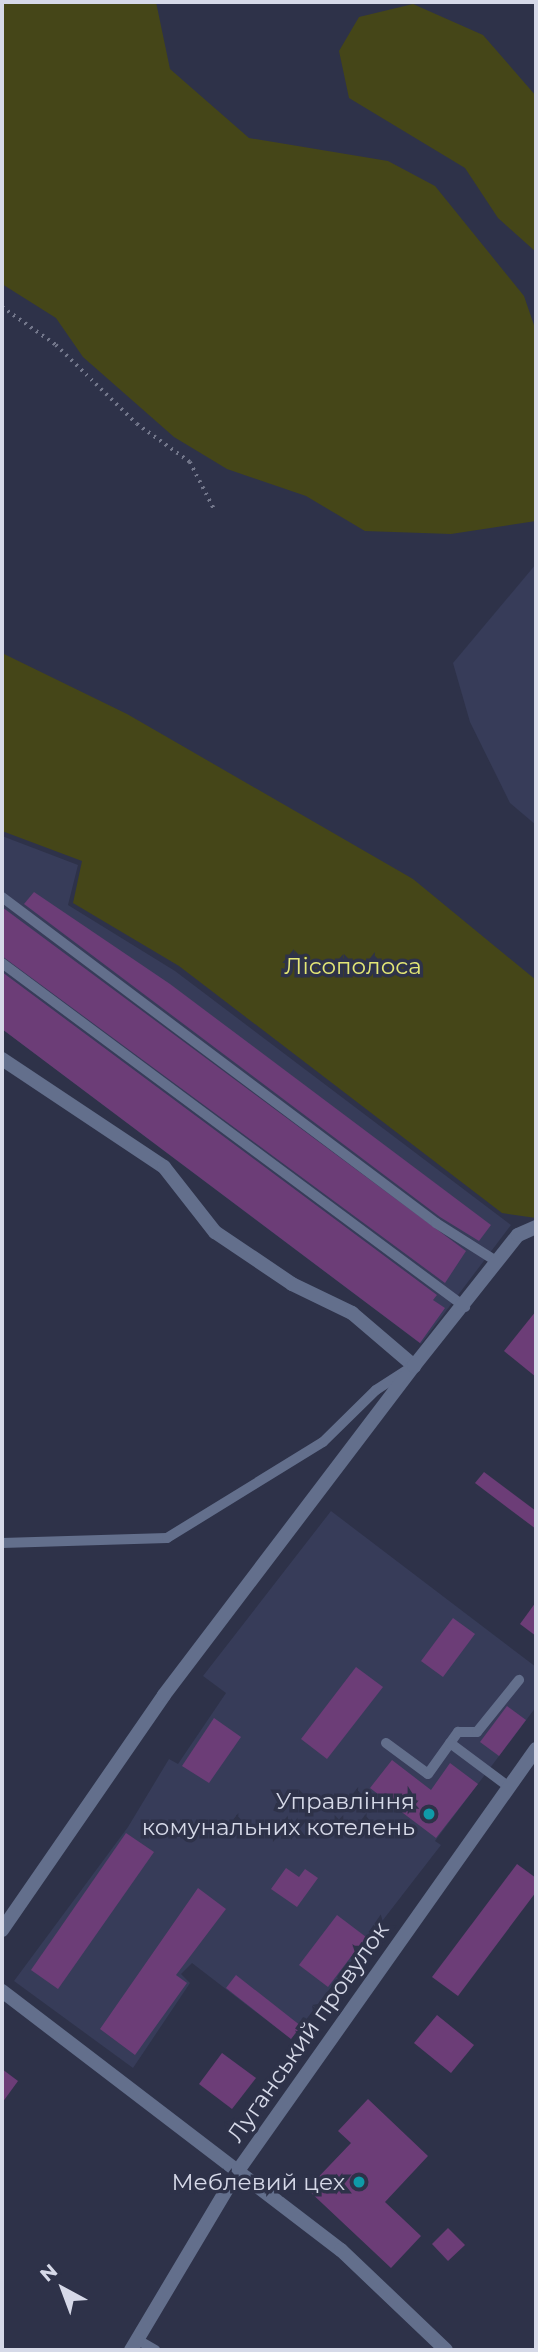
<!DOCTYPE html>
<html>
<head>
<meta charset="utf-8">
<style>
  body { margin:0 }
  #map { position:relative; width:538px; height:2352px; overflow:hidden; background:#2e3249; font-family:Montserrat,sans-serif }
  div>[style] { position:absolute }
  .built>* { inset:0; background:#373c59 }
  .green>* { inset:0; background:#454618 }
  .building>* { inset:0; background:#6c3d77 }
  .path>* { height:3.5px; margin-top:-1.75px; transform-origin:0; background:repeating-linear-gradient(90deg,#73778b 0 2px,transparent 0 7px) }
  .service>* { height:10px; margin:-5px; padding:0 5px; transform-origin:5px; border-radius:5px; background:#636f8c }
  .minor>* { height:14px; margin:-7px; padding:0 7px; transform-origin:7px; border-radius:7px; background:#636f8c }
  .dots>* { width:19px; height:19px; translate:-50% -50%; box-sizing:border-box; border:4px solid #2e3249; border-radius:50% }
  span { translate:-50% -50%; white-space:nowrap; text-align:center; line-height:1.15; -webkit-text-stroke:7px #2e3249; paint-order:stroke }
  .park-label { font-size:23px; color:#e4e776 }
  .poi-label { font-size:23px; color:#d6d9e8 }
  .right { translate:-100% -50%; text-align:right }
  .street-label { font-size:23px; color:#d6d9e8 }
  .frame { position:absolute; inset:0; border:4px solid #d6d9e8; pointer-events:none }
  .north { position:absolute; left:28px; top:2254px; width:70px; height:70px; -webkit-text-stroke:5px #2e3249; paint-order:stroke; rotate:319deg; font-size:19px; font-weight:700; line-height:28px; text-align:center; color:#d6d9e8 }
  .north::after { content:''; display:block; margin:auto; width:24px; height:32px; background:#d6d9e8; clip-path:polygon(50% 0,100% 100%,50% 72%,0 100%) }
</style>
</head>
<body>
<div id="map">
  <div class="built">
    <i style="clip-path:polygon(536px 564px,536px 825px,510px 803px,470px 722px,453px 663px)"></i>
    <i style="clip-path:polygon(2px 836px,78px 865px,68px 905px,175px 971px,511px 1225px,421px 1344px,2px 1029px)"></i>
    <i style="clip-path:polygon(331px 1511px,536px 1667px,536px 1707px,435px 1841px,441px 1845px,291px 2039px,192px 1963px,181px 1974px,190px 1983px,133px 2068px,14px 1981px,128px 1827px,169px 1759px,178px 1764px,226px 1693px,203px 1676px)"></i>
  </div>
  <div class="green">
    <i style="clip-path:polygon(2px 2px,156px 2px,170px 69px,249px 138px,388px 161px,435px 186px,524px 296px,536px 331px,536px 521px,451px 534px,365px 531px,306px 496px,227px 469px,174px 437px,83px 357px,56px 318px,2px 284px)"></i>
    <i style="clip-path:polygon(413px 4px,483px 35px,536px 96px,536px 252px,498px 218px,465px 168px,349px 98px,339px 51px,359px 17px)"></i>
    <i style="clip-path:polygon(2px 653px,127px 714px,413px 879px,536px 980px,536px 1218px,502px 1213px,179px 966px,73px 903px,82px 861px,2px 831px)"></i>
  </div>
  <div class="building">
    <i style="clip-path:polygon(34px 892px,170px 984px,491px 1225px,479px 1241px,440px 1217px,24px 904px)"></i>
    <i style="clip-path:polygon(2px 907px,466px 1251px,445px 1283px,2px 956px)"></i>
    <i style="clip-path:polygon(2px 972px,437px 1295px,433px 1300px,445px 1308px,420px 1343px,2px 1029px)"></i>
    <i style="clip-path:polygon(536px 1311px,536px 1377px,504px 1351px)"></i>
    <i style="clip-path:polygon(484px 1472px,536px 1511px,536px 1529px,475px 1483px)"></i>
    <i style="clip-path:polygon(536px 1602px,536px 1636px,520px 1624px)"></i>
    <i style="clip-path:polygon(453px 1618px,475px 1634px,443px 1677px,421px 1661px)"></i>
    <i style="clip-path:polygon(356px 1667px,383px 1687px,327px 1759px,301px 1739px)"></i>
    <i style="clip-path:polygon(507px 1706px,526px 1720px,499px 1756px,480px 1742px)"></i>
    <i style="clip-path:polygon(214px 1718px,241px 1737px,209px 1783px,182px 1766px)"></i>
    <i style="clip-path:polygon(392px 1760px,431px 1790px,450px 1763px,478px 1784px,436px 1838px,370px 1788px)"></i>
    <i style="clip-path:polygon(126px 1833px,154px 1852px,58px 1989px,31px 1970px)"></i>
    <i style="clip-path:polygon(517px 1864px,536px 1878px,536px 1892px,458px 1996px,432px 1977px)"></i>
    <i style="clip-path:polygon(286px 1868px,299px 1877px,305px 1869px,318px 1878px,297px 1907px,271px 1889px)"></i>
    <i style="clip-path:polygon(198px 1888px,226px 1909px,176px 1975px,187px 1983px,135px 2055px,100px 2029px)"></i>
    <i style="clip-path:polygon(337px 1915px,366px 1937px,328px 1987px,299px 1965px)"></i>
    <i style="clip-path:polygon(236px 1975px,301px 2026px,291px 2039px,226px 1988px)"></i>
    <i style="clip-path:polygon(437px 2015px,474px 2045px,451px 2073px,414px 2043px)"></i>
    <i style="clip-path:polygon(222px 2053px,256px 2078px,232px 2109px,199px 2084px)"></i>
    <i style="clip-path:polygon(2px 2069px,18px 2081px,2px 2103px)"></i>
    <i style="clip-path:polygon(368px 2099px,428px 2156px,385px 2202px,421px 2236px,391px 2268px,307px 2189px,351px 2143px,338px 2131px)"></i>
    <i style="clip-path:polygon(448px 2228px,465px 2245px,448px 2261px,432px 2244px)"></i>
  </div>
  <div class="path">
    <i style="left:2px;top:307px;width:66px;rotate:35.1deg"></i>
    <i style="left:56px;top:345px;width:113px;rotate:44.3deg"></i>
    <i style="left:137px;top:424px;width:65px;rotate:35.6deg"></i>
    <i style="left:190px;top:462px;width:53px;rotate:62.9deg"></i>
  </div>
  <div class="service">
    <i style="left:2px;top:897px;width:543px;rotate:36.91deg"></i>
    <i style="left:436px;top:1223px;width:71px;rotate:32.3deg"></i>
    <i style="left:2px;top:963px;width:577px;rotate:36.61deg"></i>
    <i style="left:2px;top:1543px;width:165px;rotate:-1.7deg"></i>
    <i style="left:167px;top:1538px;width:183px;rotate:-31.6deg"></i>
    <i style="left:323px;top:1442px;width:74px;rotate:-44.5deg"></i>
    <i style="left:376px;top:1390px;width:37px;rotate:-33deg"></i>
    <i style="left:386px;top:1743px;width:52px;rotate:36.4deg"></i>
    <i style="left:428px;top:1774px;width:52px;rotate:-54.5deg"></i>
    <i style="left:458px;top:1732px;width:19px"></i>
    <i style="left:477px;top:1732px;width:67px;rotate:-51.1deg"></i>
    <i style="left:450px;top:1743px;width:74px;rotate:36.7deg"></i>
    <i style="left:138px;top:2340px;width:20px;rotate:30deg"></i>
  </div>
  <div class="minor">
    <i style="left:2px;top:1059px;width:195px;rotate:33.7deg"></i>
    <i style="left:164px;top:1167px;width:83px;rotate:51.9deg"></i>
    <i style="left:215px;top:1232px;width:93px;rotate:34deg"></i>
    <i style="left:292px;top:1284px;width:67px;rotate:25.8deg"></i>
    <i style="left:352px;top:1313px;width:82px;rotate:40.5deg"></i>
    <i style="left:2px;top:1930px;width:285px;rotate:-55.4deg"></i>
    <i style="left:164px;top:1695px;width:413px;rotate:-52.8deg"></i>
    <i style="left:414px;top:1366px;width:167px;rotate:-51.6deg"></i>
    <i style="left:518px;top:1235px;width:20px;rotate:-24deg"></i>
    <i style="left:2px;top:1991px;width:427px;rotate:37.4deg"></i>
    <i style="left:341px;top:2250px;width:145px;rotate:43.6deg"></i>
    <i style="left:131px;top:2350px;width:207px;rotate:-59.2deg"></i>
    <i style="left:237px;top:2172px;width:518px;rotate:-54.75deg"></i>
  </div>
  <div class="dots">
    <i style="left:429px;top:1814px;background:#0f9aa8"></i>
    <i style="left:359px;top:2182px;background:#0f9aa8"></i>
  </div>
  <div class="park-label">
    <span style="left:353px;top:966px">Лісополоса</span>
  </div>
  <div class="poi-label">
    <span class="right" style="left:415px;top:1814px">Управління<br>комунальних котелень</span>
    <span class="right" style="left:345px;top:2182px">Меблевий цех</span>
  </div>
  <div class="street-label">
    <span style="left:308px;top:2032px;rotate:-55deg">Луганський провулок</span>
  </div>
  <div class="frame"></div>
  <div class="north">N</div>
</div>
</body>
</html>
